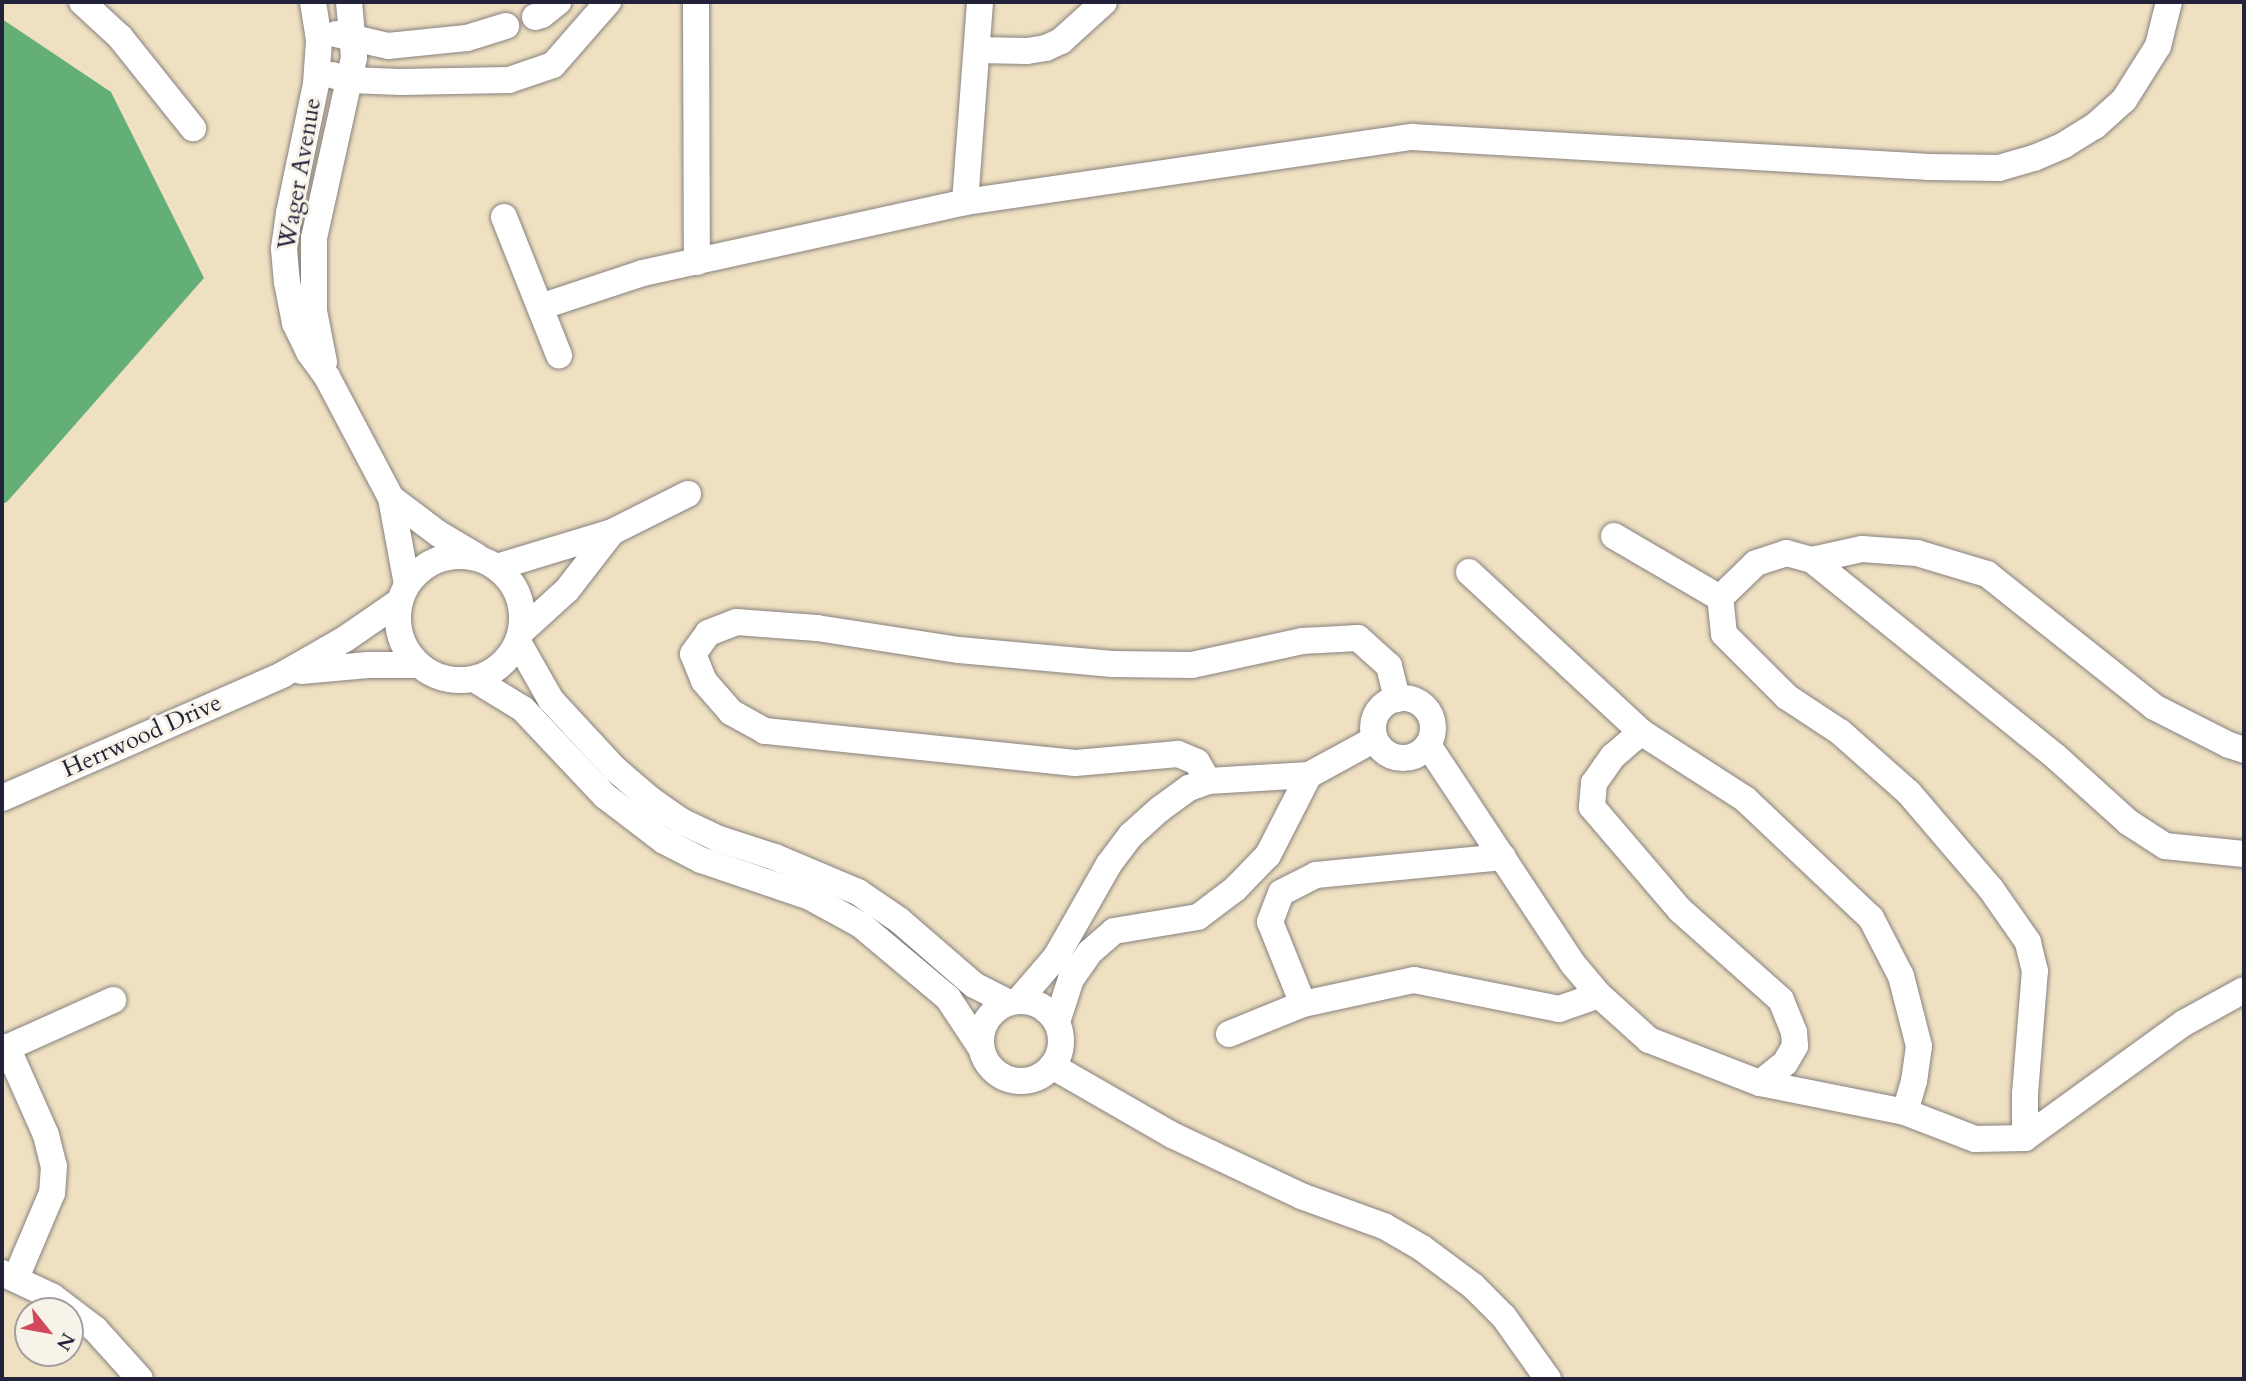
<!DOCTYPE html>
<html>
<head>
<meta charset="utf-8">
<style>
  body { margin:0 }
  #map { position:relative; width:2246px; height:1381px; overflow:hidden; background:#efe0c2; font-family:Cardo,serif }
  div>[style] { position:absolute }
  .forest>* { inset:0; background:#64af78 }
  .roads { filter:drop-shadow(0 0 2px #88817e) drop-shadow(0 0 2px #88817e) }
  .minor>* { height:26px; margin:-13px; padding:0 13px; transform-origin:13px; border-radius:13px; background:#fff }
  .minor>.ring { margin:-13px; padding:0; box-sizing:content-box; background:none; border:26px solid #fff; border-radius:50% }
  span { translate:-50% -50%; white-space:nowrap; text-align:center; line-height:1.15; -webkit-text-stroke:6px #f7f3e8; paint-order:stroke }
  .street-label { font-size:24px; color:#22223b }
  .frame { position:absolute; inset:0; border:4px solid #22223b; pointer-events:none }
  .north { position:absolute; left:14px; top:1297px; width:70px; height:70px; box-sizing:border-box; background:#f7f3e8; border:2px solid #a29fa3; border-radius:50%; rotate:121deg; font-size:19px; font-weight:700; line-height:28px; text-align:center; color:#22223b }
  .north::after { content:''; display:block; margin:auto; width:24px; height:32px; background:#d1495b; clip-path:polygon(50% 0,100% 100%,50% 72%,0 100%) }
</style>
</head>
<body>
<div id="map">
  <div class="forest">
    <i style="clip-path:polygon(2px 19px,111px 92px,204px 278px,7px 502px,2px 504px)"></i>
  </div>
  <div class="roads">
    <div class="minor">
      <i style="left:82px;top:2px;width:52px;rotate:42.6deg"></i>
      <i style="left:120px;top:37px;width:117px;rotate:51.3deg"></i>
      <i style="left:313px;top:2px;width:39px;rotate:81deg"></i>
      <i style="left:319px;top:41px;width:43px;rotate:94deg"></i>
      <i style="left:316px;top:84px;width:132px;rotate:101.8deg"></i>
      <i style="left:289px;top:213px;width:36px;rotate:98deg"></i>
      <i style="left:284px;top:249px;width:33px;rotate:85deg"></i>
      <i style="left:287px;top:282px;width:42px;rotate:79deg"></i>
      <i style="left:295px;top:323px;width:32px;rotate:64deg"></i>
      <i style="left:309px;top:352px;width:31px;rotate:54deg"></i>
      <i style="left:327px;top:377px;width:137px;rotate:62.1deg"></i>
      <i style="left:391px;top:498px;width:87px;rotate:79.5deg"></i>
      <i style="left:696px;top:2px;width:260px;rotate:89.8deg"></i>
      <i style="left:535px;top:17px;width:7px;rotate:-16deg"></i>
      <i style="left:542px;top:15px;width:21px;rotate:-39deg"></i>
      <i style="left:336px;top:34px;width:53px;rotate:13deg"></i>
      <i style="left:388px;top:46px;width:79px;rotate:-5.8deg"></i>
      <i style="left:467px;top:38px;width:41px;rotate:-17.1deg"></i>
      <i style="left:977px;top:50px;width:50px;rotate:1.1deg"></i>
      <i style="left:1027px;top:51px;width:19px;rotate:-9deg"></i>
      <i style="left:1046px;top:48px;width:17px;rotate:-25deg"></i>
      <i style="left:1061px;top:41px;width:58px;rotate:-42.2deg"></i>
      <i style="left:332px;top:75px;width:19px;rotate:16deg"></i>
      <i style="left:350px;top:80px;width:50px;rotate:2.3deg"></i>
      <i style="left:400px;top:82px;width:109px;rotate:-1.1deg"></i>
      <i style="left:509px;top:80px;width:46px;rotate:-18.8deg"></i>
      <i style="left:553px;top:65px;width:84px;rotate:-48.9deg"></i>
      <i style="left:965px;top:202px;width:201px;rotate:-85.7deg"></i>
      <i style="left:504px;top:217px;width:149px;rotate:68.3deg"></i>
      <i style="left:540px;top:307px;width:108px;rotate:-18.3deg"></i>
      <i style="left:643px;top:273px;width:330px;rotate:-12.4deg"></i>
      <i style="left:965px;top:202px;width:452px;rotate:-8.3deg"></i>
      <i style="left:1412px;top:137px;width:518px;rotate:3.32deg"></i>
      <i style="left:1929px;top:167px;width:70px;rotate:0.8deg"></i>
      <i style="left:1999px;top:168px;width:36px;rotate:-16deg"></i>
      <i style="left:2034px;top:158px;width:33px;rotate:-23deg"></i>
      <i style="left:2064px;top:145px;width:36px;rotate:-32deg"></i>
      <i style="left:2095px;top:126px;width:39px;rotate:-42deg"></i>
      <i style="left:2124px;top:100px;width:64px;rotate:-57.8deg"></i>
      <i style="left:2158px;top:46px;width:45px;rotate:-76deg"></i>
      <i style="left:324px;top:362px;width:52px;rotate:-101.1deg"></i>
      <i style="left:314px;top:311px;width:73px;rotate:-90deg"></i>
      <i style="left:314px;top:238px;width:185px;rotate:-77.5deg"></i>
      <i style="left:354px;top:57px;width:55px;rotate:-95.2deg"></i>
      <i style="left:391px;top:498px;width:60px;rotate:36.9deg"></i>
      <i style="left:439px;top:534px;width:43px;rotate:30.7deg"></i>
      <i style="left:1614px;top:536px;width:123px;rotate:30.3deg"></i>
      <i class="ring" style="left:398px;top:556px;width:98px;height:98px"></i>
      <i style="left:1812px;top:560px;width:51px;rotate:-12.4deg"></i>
      <i style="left:1862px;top:549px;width:55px;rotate:4.2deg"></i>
      <i style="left:1917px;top:553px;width:73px;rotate:16.7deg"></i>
      <i style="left:1987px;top:574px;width:213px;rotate:38.5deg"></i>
      <i style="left:2154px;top:707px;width:84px;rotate:26.9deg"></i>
      <i style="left:2229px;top:745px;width:16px;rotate:18deg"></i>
      <i style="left:497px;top:567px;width:120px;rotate:-16.9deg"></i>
      <i style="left:612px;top:532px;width:85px;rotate:-26.6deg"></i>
      <i style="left:1469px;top:572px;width:235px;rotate:42.9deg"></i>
      <i style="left:1641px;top:732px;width:124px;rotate:32.8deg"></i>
      <i style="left:1745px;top:799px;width:173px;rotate:43.4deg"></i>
      <i style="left:1871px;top:918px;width:65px;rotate:62.7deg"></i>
      <i style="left:1901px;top:976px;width:72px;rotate:75.6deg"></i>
      <i style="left:1919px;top:1046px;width:35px;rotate:98deg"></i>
      <i style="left:1914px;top:1081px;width:32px;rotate:106deg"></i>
      <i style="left:521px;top:632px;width:62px;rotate:-42.4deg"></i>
      <i style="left:567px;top:590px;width:73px;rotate:-52.2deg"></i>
      <i style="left:518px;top:642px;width:67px;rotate:60.4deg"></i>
      <i style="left:551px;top:700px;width:94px;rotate:47.2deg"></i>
      <i style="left:615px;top:769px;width:48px;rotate:40.7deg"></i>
      <i style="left:651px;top:800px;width:37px;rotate:35deg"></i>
      <i style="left:681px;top:821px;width:42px;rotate:25.3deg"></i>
      <i style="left:719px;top:839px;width:59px;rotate:17.8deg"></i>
      <i style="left:775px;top:857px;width:90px;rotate:22.9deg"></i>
      <i style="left:858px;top:892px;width:50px;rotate:34.3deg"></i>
      <i style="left:899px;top:920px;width:99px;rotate:40.9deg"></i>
      <i style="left:974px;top:985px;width:38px;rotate:27deg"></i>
      <i style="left:301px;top:671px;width:67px;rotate:-5.1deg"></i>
      <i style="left:368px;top:665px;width:50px"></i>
      <i style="left:474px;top:679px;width:57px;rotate:31.5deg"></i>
      <i style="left:523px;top:709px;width:120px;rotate:46.7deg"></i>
      <i style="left:605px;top:796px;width:74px;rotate:37.3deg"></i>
      <i style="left:664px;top:841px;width:42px;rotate:27.2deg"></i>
      <i style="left:701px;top:860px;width:115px;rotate:18.7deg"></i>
      <i style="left:810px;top:897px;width:58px;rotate:28.8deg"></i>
      <i style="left:861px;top:925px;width:114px;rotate:40deg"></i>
      <i style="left:948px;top:998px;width:60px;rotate:56.6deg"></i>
      <i class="ring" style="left:1373px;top:698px;width:34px;height:34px"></i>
      <i style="left:1641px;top:732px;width:37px;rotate:139deg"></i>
      <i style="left:1613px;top:756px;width:33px;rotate:125deg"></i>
      <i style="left:1594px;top:783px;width:24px;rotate:95deg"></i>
      <i style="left:1592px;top:807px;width:135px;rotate:49.5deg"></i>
      <i style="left:1680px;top:910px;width:135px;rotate:41.7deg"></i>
      <i style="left:1781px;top:1000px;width:35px;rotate:68deg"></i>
      <i style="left:1794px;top:1032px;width:14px;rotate:86deg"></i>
      <i style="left:1795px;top:1046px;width:20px;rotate:120deg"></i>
      <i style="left:1785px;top:1063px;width:32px;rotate:141deg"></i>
      <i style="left:1428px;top:745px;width:263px;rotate:56.5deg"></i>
      <i style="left:1573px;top:964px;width:40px;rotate:50deg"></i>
      <i style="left:1599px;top:995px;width:67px;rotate:42deg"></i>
      <i style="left:1649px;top:1040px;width:119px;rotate:21.2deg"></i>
      <i style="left:1760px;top:1083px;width:148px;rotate:11.3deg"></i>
      <i style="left:1905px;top:1112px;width:75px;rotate:21.1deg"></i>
      <i style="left:1975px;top:1139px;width:50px;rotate:-1.1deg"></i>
      <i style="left:2025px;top:1138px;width:196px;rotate:-35.9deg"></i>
      <i style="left:2184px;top:1023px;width:68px;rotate:-28.8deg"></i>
      <i style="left:1208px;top:781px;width:22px;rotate:-120deg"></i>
      <i style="left:1197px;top:762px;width:21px;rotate:-157deg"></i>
      <i style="left:1178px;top:754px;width:103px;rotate:175deg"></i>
      <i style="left:1075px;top:763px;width:312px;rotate:-174.1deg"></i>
      <i style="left:765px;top:731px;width:39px;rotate:-151deg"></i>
      <i style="left:731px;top:712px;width:41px;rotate:-131.1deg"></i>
      <i style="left:704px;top:681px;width:29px;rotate:-112deg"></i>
      <i style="left:693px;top:654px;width:26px;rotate:-54deg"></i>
      <i style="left:708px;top:633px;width:30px;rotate:-21deg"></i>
      <i style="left:736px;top:622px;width:81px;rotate:4.2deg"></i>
      <i style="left:817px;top:628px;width:144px;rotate:8.8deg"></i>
      <i style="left:959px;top:650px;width:154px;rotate:5.2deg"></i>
      <i style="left:1112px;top:664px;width:80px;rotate:0.7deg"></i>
      <i style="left:1192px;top:665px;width:113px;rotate:-12.3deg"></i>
      <i style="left:1302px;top:641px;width:56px;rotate:-3.1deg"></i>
      <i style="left:1358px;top:638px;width:42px;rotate:42.1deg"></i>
      <i style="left:1389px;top:666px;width:34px;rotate:76deg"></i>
      <i style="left:2px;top:798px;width:306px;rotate:-23.7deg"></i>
      <i style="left:282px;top:675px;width:73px;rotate:-29.7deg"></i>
      <i style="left:345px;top:639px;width:67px;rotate:-34.6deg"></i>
      <i style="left:1503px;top:857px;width:188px;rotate:174.5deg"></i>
      <i style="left:1316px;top:875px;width:39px;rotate:153deg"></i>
      <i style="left:1281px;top:893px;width:31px;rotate:111deg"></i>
      <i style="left:1270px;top:922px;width:88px;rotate:68.1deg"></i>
      <i style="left:1303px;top:1004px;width:114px;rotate:-12.2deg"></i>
      <i style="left:1414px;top:980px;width:148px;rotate:11.3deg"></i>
      <i style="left:1559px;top:1009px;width:42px;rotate:-19.3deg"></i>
      <i style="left:1019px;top:1000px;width:57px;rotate:-49.3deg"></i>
      <i style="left:1056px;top:957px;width:107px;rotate:-60.3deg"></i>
      <i style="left:1109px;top:864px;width:36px;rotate:-53deg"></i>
      <i style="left:1131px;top:835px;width:39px;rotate:-42deg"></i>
      <i style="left:1160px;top:809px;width:36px;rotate:-36deg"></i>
      <i style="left:1189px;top:788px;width:20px;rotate:-20deg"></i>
      <i style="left:1208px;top:781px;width:101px;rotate:-3.4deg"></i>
      <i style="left:1309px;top:775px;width:75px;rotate:-28.6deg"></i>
      <i class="ring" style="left:981px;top:1001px;width:54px;height:54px"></i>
      <i style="left:1057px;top:1022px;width:45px;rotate:-72deg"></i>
      <i style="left:1071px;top:979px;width:33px;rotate:-55deg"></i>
      <i style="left:1090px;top:952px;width:32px;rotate:-41deg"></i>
      <i style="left:1114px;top:931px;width:85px;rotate:-9.5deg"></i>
      <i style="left:1198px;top:917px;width:46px;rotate:-37.1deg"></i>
      <i style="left:1235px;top:889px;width:47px;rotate:-45.9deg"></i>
      <i style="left:1268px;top:855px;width:90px;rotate:-62.9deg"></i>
      <i style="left:1229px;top:1034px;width:80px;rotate:-22.1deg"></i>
      <i style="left:7px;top:1047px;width:96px;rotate:66.1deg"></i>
      <i style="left:46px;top:1135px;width:32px;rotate:76deg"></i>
      <i style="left:54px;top:1166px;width:27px;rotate:94deg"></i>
      <i style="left:52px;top:1193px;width:92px;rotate:113deg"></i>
      <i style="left:2px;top:1050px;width:122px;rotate:-24.2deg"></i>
      <i style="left:1052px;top:1066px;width:138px;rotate:29.9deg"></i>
      <i style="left:1172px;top:1135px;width:143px;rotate:25.3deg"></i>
      <i style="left:1301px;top:1196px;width:88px;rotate:19.9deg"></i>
      <i style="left:1384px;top:1226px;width:44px;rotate:30.1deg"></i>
      <i style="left:1422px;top:1248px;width:64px;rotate:36.7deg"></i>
      <i style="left:1473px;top:1286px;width:44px;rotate:45deg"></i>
      <i style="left:1504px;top:1317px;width:76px;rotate:54.6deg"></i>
      <i style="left:2025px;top:1138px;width:44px;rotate:-90deg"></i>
      <i style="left:2025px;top:1094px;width:123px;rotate:-85.4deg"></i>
      <i style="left:2035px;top:971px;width:30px;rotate:-104deg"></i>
      <i style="left:2028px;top:942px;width:65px;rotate:-124.9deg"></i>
      <i style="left:1991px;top:889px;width:126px;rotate:-130.5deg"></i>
      <i style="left:1909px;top:793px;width:92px;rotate:-138.5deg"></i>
      <i style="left:1840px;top:732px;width:64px;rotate:-146.6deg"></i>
      <i style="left:1787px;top:697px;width:89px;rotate:-135deg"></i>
      <i style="left:1724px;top:634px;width:36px;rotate:-96deg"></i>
      <i style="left:1720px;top:598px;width:50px;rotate:-44.2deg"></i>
      <i style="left:1756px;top:563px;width:32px;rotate:-18deg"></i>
      <i style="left:1786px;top:553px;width:27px;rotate:15deg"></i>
      <i style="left:1812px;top:560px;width:312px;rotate:38.9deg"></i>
      <i style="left:2055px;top:756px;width:98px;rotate:42.1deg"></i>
      <i style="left:2128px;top:822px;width:44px;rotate:33deg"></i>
      <i style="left:2165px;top:846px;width:79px;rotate:5.8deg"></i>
      <i style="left:2px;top:1273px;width:56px;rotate:25.2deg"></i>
      <i style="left:53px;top:1297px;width:53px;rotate:37.3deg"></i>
      <i style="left:95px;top:1329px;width:67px;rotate:48deg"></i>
    </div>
  </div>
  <div class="street-label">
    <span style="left:300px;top:174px;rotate:-80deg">Wager Avenue</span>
    <span style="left:142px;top:736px;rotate:-24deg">Herrwood Drive</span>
  </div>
  <div class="frame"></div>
  <div class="north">N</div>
</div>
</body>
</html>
